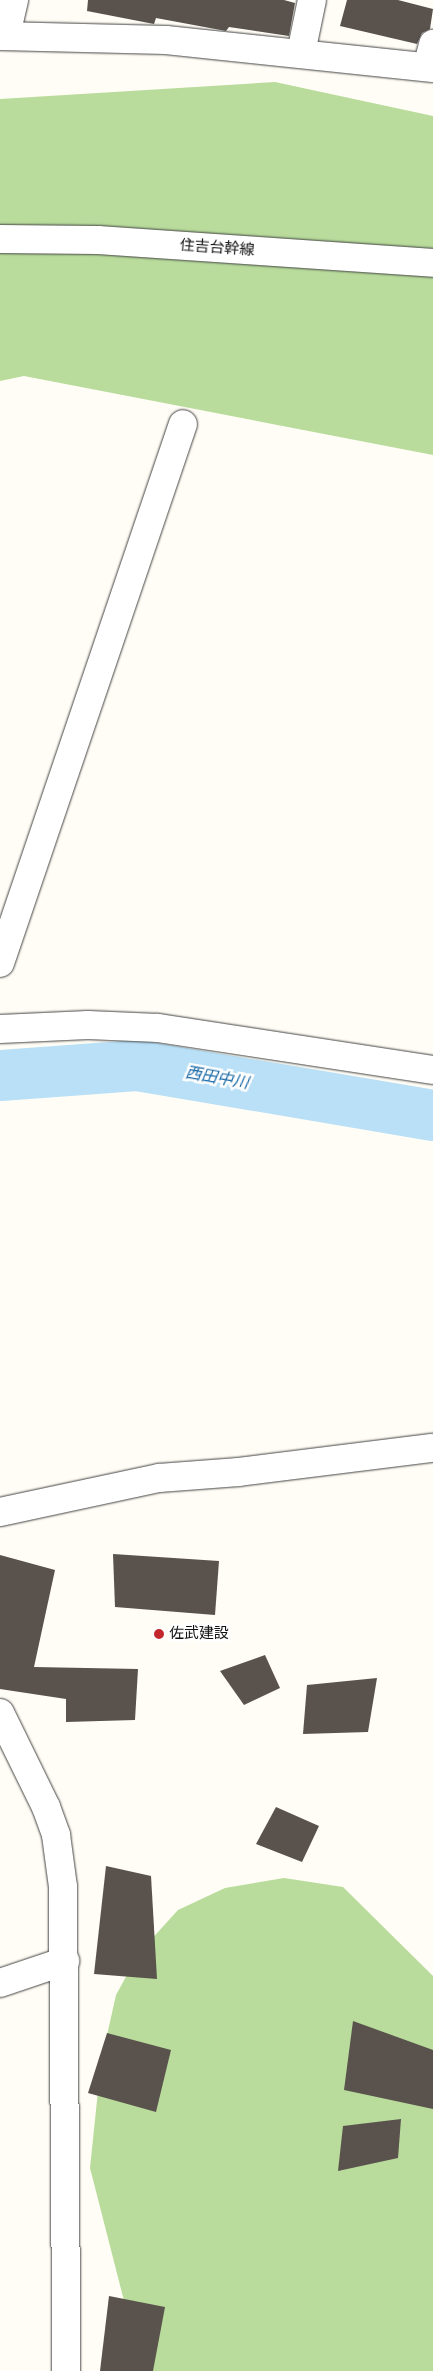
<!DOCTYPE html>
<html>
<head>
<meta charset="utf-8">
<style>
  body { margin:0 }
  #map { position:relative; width:433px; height:2371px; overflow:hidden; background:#fffdf5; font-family:Spectral,"Noto Sans JP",serif }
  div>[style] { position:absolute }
  .forest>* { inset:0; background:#b9dc9c }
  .river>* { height:51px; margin:-25.5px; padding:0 25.5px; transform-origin:25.5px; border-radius:25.5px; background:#b9e0f7 }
  .building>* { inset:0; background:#5a524d }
  .roads { filter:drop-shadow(0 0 1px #444) drop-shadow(0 0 1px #444) }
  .minor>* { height:28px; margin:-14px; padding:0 14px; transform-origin:14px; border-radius:14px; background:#fff }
  .dots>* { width:14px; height:14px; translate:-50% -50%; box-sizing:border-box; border:2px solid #fff; border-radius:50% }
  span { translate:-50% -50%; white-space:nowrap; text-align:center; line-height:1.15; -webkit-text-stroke:5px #fff; paint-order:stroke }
  .street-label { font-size:15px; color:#111 }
  .poi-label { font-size:15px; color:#111 }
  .left { translate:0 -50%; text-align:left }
  .water-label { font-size:16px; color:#1768a6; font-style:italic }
</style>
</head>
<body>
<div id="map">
  <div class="forest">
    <i style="clip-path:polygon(275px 82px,433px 116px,433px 455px,24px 376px,0 381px,0 99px)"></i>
    <i style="clip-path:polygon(284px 1878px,343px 1887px,433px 1976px,433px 2371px,142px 2371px,90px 2168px,101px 2062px,116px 1995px,139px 1953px,178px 1910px,225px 1888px)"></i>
  </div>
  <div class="river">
    <i style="left:0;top:1075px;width:137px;rotate:-4.2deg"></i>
    <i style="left:137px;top:1065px;width:300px;rotate:9.6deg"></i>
  </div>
  <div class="building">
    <i style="clip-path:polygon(88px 0,284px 0,295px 3px,289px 36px,229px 27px,226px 31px,156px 18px,154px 24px,87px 11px)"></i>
    <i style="clip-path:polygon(347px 0,398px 0,433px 9px,430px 29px,422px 33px,417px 44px,340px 26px)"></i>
    <i style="clip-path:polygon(113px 1554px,219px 1561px,215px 1615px,115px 1607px)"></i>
    <i style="clip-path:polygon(0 1555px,55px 1570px,34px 1667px,138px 1669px,135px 1720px,66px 1722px,66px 1699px,0 1689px)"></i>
    <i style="clip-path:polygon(265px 1655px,280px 1688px,244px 1705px,220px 1671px)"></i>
    <i style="clip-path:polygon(377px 1678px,368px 1732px,303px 1734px,307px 1685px)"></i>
    <i style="clip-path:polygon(276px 1807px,319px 1826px,302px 1862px,256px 1844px)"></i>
    <i style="clip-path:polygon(106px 1866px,151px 1876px,157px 1979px,94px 1974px)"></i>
    <i style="clip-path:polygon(353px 2021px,433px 2050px,433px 2109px,344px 2090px)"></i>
    <i style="clip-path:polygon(107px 2033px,171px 2050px,156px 2112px,88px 2093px)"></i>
    <i style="clip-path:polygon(401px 2119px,398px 2158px,338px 2171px,343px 2126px)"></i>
    <i style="clip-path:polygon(109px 2296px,165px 2307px,153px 2371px,100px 2371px)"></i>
  </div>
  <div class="roads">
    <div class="minor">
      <i style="left:6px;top:35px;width:36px;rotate:-77deg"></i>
      <i style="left:0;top:36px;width:166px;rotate:1.4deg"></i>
      <i style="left:166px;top:40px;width:268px;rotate:6deg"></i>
      <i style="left:301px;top:53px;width:54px;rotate:-78.3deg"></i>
      <i style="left:427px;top:67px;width:24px;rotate:-75deg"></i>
      <i style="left:0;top:239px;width:98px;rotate:0.6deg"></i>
      <i style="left:98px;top:240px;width:336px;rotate:3.9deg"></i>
      <i style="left:0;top:963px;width:569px;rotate:-71.25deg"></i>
      <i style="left:0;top:1029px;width:88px;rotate:-2.6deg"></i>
      <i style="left:88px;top:1025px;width:70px;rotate:2.5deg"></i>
      <i style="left:158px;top:1028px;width:278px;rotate:8.7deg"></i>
      <i style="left:0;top:1512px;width:163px;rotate:-12.1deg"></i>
      <i style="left:159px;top:1478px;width:80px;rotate:-4.3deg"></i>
      <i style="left:239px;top:1472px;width:195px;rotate:-7.1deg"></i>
      <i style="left:0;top:1713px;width:105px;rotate:63.9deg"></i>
      <i style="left:46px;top:1807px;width:30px;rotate:70deg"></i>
      <i style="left:56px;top:1835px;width:52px;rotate:82.3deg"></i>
      <i style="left:63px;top:1887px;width:484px;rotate:89.6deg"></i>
      <i style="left:0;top:1983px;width:69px;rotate:-18.7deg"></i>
    </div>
  </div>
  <div class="dots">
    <i style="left:159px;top:1634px;background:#c4262e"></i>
  </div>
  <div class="street-label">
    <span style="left:217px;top:248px;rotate:4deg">住吉台幹線</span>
  </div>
  <div class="poi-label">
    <span class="left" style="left:169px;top:1634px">佐武建設</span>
  </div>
  <div class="water-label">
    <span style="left:217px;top:1078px;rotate:10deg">西田中川</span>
  </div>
</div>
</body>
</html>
